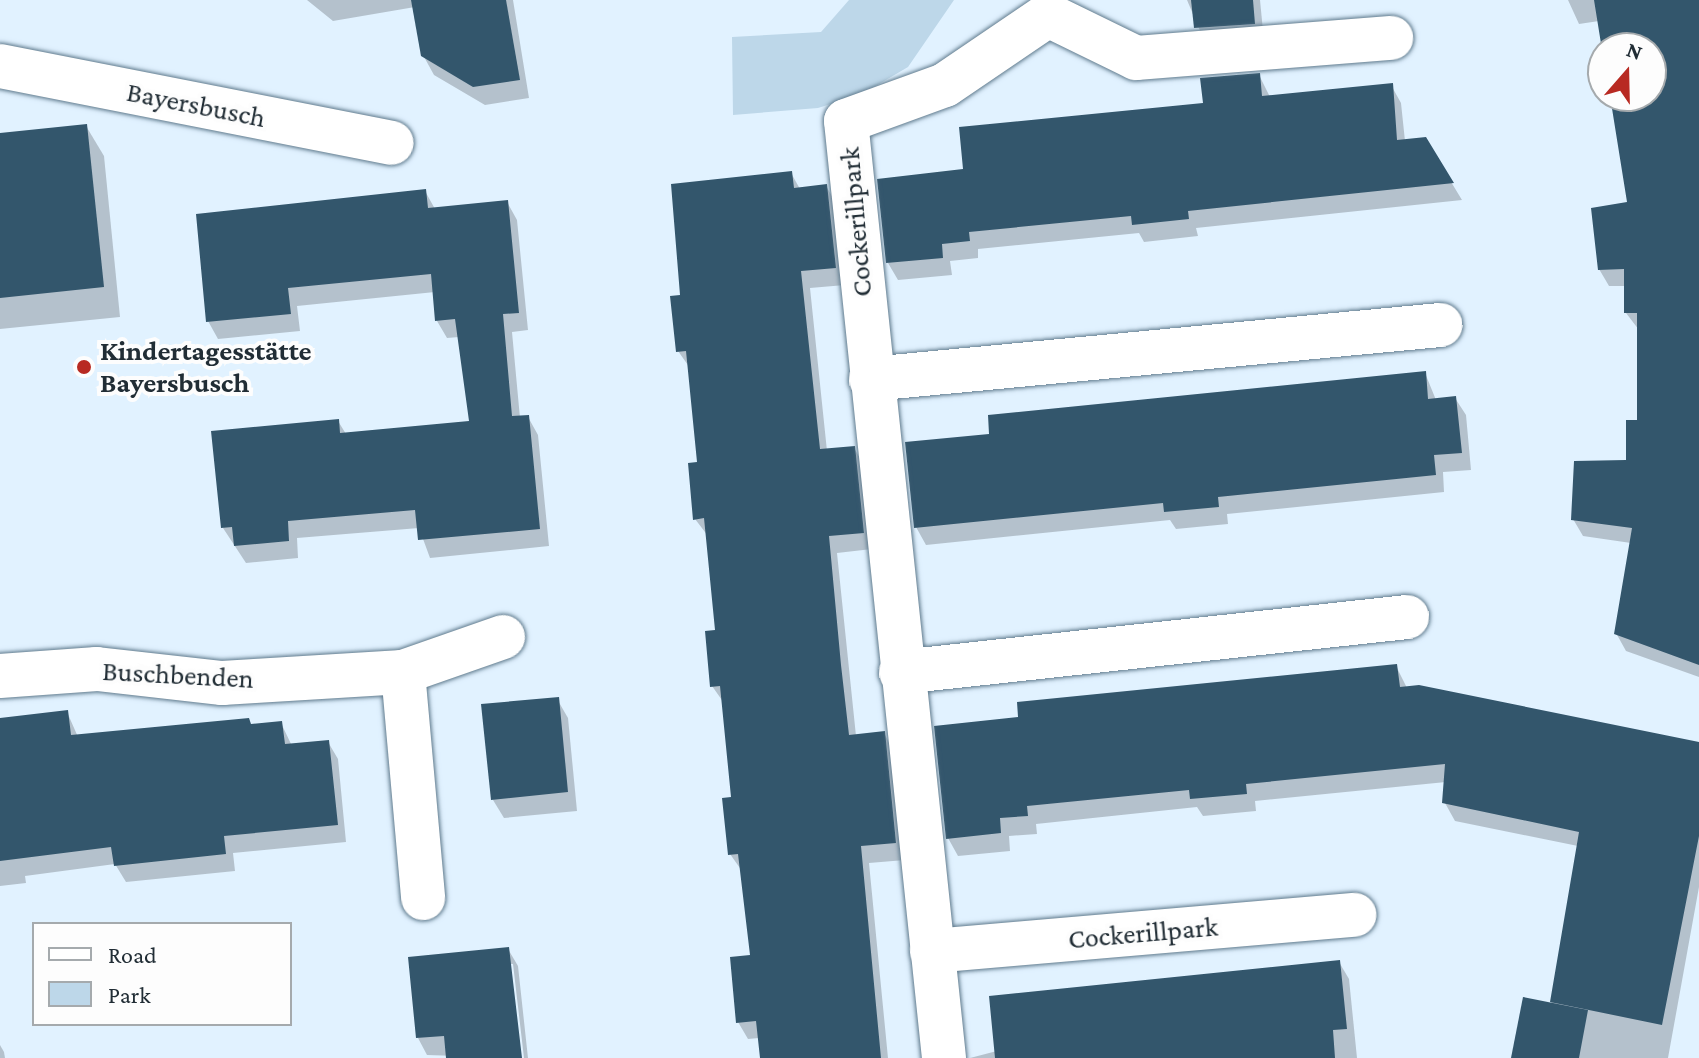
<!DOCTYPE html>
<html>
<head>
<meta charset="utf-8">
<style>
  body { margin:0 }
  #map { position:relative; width:1699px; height:1058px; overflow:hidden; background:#e1f2ff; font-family:"Crimson Pro",serif }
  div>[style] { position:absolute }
  .green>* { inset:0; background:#bdd7e9 }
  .shadow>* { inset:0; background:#0003 }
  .building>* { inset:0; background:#33566c }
  .roads { filter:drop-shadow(0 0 2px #607b8e) drop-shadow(0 0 2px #607b8e) }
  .minor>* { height:44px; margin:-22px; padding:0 22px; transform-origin:22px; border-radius:22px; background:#fff }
  .dots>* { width:22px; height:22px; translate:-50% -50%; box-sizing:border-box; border:4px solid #fdfdfd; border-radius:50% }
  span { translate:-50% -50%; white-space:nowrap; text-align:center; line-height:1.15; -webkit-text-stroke:8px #fdfdfd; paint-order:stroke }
  .street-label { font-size:28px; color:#212d35 }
  .poi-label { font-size:28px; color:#212d35; font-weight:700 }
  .left { translate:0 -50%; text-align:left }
  .legend { position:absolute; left:32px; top:922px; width:260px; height:104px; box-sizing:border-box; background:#fdfdfd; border:2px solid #a5aaad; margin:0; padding:10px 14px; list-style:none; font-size:24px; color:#212d35 }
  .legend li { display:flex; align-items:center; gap:16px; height:40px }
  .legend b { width:40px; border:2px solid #a5aaad }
  .north { position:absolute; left:1587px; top:32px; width:80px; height:80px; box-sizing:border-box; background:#fdfdfd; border:2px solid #a5aaad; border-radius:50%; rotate:20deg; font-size:22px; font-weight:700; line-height:32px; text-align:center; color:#212d35 }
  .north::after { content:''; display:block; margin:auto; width:28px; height:36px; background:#b82a22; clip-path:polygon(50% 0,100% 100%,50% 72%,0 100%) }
</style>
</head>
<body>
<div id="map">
  <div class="green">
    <i style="clip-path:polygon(849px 0,954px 0,908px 67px,862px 94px,818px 108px,733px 115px,732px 37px,821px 32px)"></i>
  </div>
  <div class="shadow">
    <i style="clip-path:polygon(307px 0,513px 0,529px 98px,485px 105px,434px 75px,423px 55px,415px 7px,333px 21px)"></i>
    <i style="clip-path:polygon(1187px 0,1260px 0,1264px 41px,1206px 45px)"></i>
    <i style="clip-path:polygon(1568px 0,1699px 0,1699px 677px,1626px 651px,1616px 633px,1631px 543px,1583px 536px,1573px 519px,1629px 462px,1639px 422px,1639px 330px,1626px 313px,1626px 286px,1609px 286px,1599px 269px,1630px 203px,1612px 96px,1651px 96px,1651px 48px,1604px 48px,1599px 21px,1579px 24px)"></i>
    <i style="clip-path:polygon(1259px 75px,1270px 97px,1391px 85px,1401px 103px,1405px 141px,1425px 139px,1462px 200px,1196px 228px,1198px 236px,1144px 242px,1139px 233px,978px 249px,978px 258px,950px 261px,952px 275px,898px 280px,888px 263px,965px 171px,1205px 105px)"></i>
    <i style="clip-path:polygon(86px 126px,104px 156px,120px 317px,0 329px,0 135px)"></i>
    <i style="clip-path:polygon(791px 173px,800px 189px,826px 186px,836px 203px,845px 285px,810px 288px,827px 451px,854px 448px,864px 465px,872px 549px,837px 553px,856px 736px,884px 733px,893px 750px,905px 860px,869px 863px,888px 1058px,761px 1058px,759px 1038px,748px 1039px,738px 1022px,752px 957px,742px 871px,730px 854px,734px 799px,724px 703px,712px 686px,717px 632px,708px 536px,695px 519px,699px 464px,690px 368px,678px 351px,682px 297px)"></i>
    <i style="clip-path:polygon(425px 191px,435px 209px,507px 202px,517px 220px,528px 330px,512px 332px,520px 418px,528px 417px,538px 435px,549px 546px,430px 558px,419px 528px,297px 538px,298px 558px,246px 563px,223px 528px,338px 421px,346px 434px,471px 423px,459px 337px,447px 338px,437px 321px,435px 292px,297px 306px,300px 331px,218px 339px,208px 321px)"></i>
    <i style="clip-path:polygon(1425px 373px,1436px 400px,1455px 398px,1466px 415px,1471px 470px,1443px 472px,1444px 492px,1227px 514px,1228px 524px,1176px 529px,1170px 520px,926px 545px,916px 527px,992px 436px)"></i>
    <i style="clip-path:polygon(1396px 666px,1407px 688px,1699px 744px,1699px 887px,1668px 1058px,1513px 1058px,1551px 1005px,1578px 846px,1455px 821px,1445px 803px,1446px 782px,1255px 801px,1256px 811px,1203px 816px,1197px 807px,1036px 824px,1037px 834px,1009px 836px,1010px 851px,958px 856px,948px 838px,1020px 718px)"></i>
    <i style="clip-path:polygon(557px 699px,568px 718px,577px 811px,504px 818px,493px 800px)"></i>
    <i style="clip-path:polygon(67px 712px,78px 737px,281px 723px,292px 746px,328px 742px,338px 759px,346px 842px,233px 853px,235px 871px,126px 882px,115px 864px,25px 876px,26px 883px,0 886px,0 729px)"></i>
    <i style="clip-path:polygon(508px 949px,518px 966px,528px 1058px,524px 1058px,513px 964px,509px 964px,520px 1058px,427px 1055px,418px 1038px)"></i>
    <i style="clip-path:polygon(1339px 962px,1349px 979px,1357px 1058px,970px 1058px)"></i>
    <i style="clip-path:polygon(0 1045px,4px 1052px,5px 1058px,0 1058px)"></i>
  </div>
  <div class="building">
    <i style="clip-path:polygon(411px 0,506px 0,520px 80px,473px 87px,421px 56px)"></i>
    <i style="clip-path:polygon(1191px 0,1253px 0,1255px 24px,1194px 28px)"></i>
    <i style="clip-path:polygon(1594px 0,1699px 0,1699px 665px,1614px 634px,1632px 528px,1571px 520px,1574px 461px,1626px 460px,1626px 420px,1637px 420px,1637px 313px,1624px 313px,1624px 269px,1598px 270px,1591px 208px,1627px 202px,1610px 96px,1651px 96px,1651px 48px,1603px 48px,1603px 56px)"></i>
    <i style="clip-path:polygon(1260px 73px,1262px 96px,1393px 83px,1397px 140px,1426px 137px,1454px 183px,1188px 211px,1189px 219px,1132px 225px,1131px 216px,969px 232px,970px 241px,942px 244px,943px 258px,886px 263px,877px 179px,963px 169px,959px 127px,1203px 103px,1200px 78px)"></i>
    <i style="clip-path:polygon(87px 124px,104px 287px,0 298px,0 133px)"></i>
    <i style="clip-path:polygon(792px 171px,794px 188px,827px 184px,836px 268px,801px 271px,820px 449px,855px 446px,864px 533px,829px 536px,841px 665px,849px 735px,885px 731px,896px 843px,861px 846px,881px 1058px,760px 1058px,756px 1021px,736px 1023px,730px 957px,750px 955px,738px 854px,728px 855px,722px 798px,731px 797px,720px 686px,710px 687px,705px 631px,715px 630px,704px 518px,693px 520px,688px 463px,697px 462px,686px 351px,676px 352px,670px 296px,680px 295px,671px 184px)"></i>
    <i style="clip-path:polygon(426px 189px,428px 208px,508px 200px,519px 313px,503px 314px,512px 416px,529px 415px,540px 529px,418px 540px,415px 510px,288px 521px,289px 541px,234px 546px,232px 527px,221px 528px,211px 431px,339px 419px,340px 433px,469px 421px,455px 319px,435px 321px,431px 274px,288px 288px,291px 314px,206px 322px,196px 214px)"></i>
    <i style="clip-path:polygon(1426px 371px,1428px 399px,1456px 396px,1462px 453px,1434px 455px,1436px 475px,1218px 497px,1219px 507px,1164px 512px,1163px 503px,914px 528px,905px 442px,989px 434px,988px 415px)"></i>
    <i style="clip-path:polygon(1397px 664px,1400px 687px,1419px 685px,1699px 742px,1699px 836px,1662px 1025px,1550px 1002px,1579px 832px,1442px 803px,1445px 764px,1246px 784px,1247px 794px,1190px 799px,1189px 790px,1027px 806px,1028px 816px,1000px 818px,1001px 833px,946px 839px,934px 726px,1018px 717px,1017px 702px)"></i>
    <i style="clip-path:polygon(559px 697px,568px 792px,491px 800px,481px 704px)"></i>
    <i style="clip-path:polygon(68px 710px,71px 735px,249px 718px,251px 724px,282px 721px,285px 744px,329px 740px,338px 825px,224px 836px,226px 854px,114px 866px,111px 847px,0 861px,0 718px)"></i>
    <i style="clip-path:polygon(509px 947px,522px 1058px,446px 1058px,444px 1036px,416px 1038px,408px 957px)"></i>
    <i style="clip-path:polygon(1340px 960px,1347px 1029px,1333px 1030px,1335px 1058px,995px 1058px,989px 996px)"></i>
    <i style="clip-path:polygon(1523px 997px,1588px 1010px,1579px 1058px,1511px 1058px)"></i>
  </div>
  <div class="roads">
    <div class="minor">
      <i style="left:0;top:66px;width:399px;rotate:11.1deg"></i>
      <i style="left:871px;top:379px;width:572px;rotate:-5.42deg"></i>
      <i style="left:403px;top:672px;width:227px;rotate:84.9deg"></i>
      <i style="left:901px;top:672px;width:509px;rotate:-6.2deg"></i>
      <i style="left:0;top:676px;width:97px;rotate:-4.1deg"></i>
      <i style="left:97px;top:669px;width:126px;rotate:6.4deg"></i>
      <i style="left:222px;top:683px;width:181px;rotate:-3.5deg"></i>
      <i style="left:403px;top:672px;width:106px;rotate:-19.3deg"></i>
      <i style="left:932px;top:951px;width:424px;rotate:-4.9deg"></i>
      <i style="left:944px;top:1058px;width:942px;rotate:-95.97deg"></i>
      <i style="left:846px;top:121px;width:105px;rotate:-20deg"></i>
      <i style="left:945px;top:85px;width:125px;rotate:-34.2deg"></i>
      <i style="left:1048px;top:15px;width:98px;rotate:26deg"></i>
      <i style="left:1136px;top:58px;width:256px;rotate:-4.5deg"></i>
    </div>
  </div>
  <div class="dots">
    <i style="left:84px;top:367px;background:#b82a22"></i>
  </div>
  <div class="street-label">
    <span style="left:196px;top:105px;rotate:11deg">Bayersbusch</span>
    <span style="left:856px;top:222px;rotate:-95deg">Cockerillpark</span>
    <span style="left:178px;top:675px;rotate:3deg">Buschbenden</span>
    <span style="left:1143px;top:933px;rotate:-5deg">Cockerillpark</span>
  </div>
  <div class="poi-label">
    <span class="left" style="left:100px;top:367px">Kindertagesstätte<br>Bayersbusch</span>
  </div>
  <ul class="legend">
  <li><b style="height:10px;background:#fff"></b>Road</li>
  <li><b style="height:22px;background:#bdd7e9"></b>Park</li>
  </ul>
  <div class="north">N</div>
</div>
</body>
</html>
